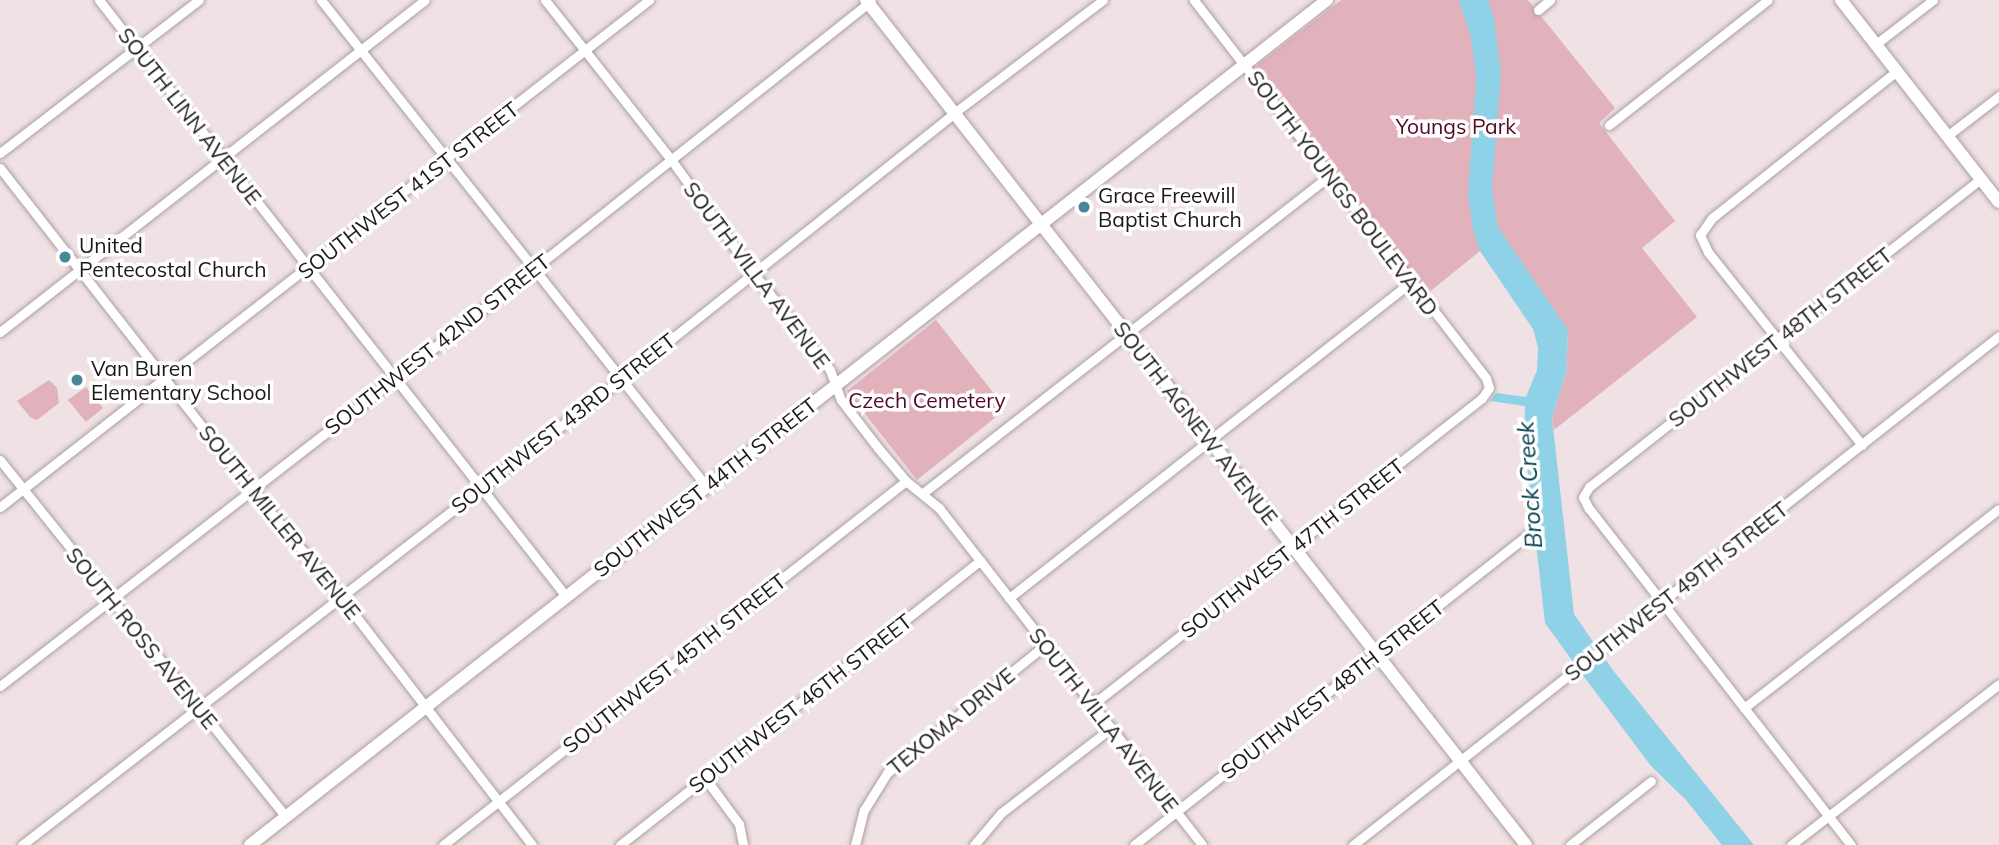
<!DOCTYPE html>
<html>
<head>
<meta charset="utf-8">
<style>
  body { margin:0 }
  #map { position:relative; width:1999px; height:845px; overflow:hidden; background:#efe1e4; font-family:Mulish,sans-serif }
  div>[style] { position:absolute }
  .green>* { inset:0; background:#e1b2bc }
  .water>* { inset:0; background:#8fd1e6 }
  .roads { filter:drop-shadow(0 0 2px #ac9fa2) drop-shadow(0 0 2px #ac9fa2) }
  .street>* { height:9px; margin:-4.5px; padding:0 4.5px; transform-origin:4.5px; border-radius:4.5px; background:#fff }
  .secondary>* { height:12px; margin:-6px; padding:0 6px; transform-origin:6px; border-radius:6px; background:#fff }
  .dots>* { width:19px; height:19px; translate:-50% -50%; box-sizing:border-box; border:4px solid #fff; border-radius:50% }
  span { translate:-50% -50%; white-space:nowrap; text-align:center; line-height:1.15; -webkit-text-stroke:7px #fff; paint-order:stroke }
  .street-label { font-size:21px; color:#1c1819 }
  .park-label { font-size:21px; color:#510a26 }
  .poi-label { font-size:21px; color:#1c1819 }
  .left { translate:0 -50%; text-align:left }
  .water-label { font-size:23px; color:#01404e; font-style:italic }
</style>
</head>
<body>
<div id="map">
  <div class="green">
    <i style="clip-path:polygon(1341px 0,1528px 0,1615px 108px,1599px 123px,1675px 221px,1642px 248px,1697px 317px,1554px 430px,1552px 418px,1566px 374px,1568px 331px,1505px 242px,1480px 251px,1427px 294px,1258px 78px,1256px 67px,1260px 63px)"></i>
    <i style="clip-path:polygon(936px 320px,1006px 409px,917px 480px,847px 391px)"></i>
    <i style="clip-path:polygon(49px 380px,57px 388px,59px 403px,37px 420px,31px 418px,17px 401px)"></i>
    <i style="clip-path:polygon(86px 387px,103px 408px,86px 422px,68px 400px)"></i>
  </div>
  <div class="water">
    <i style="clip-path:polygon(1459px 0,1488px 0,1494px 18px,1501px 73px,1492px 190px,1498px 227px,1568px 330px,1566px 374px,1552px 418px,1574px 614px,1596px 646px,1574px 663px,1545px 623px,1524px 436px,1525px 406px,1490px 401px,1496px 393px,1526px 397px,1537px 370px,1538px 348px,1533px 329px,1480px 251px,1473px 230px,1468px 195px,1476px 78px,1471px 37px)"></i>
    <i style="clip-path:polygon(1604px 657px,1612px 669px,1754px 845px,1722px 845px,1686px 800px,1651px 766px,1582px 674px)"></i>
  </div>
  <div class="roads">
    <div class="street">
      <i style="left:99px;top:0;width:756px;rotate:51.93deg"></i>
      <i style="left:321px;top:0;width:621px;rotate:51.6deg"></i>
      <i style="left:545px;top:0;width:205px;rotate:51.7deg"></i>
      <i style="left:672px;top:161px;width:140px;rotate:54deg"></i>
      <i style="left:754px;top:274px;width:122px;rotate:51.6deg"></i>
      <i style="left:830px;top:370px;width:32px;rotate:70deg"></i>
      <i style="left:841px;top:400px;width:61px;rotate:52.4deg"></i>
      <i style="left:878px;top:448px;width:43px;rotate:49.7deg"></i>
      <i style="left:906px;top:481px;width:43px;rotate:39.3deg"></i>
      <i style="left:939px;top:508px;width:427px;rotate:52deg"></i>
      <i style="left:1538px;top:10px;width:16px;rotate:-40deg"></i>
      <i style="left:1876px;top:44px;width:72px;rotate:-37.7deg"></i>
      <i style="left:1609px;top:125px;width:202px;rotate:-38.2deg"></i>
      <i style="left:1947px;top:136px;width:66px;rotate:-37.6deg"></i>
      <i style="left:0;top:153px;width:251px;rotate:-37.6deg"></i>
      <i style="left:0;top:168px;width:407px;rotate:52deg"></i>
      <i style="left:251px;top:489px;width:141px;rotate:50.2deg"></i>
      <i style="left:341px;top:597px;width:313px;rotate:52.4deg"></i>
      <i style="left:0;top:332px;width:539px;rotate:-38deg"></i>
      <i style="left:1862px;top:445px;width:247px;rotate:-128.6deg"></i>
      <i style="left:1708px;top:252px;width:19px;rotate:-115deg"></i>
      <i style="left:1700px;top:235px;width:21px;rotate:-55deg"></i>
      <i style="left:1712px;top:218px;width:236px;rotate:-38.5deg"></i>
      <i style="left:0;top:460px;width:456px;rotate:51.3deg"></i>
      <i style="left:923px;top:493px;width:515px;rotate:-37.98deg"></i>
      <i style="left:0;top:507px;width:824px;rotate:-38deg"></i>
      <i style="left:1009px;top:598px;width:511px;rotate:-38.17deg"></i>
      <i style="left:0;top:686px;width:502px;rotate:-37.87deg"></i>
      <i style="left:396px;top:378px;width:606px;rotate:-38.44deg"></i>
      <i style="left:1092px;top:705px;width:496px;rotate:-38.2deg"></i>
      <i style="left:1482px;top:398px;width:12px;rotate:-55deg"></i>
      <i style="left:1489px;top:388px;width:10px;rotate:-107deg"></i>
      <i style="left:1486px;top:378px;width:478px;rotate:-127.7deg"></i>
      <i style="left:1744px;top:708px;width:323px;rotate:-38deg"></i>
      <i style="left:705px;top:778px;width:57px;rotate:53.5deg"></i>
      <i style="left:739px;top:824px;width:21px;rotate:79deg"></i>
      <i style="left:22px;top:845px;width:758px;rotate:-37.87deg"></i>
      <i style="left:620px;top:380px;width:428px;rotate:-38.6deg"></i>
      <i style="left:954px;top:113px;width:187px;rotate:-37.2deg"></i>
      <i style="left:443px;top:845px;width:589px;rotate:-38.17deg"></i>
      <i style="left:620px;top:845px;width:459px;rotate:-38.3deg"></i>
      <i style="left:855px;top:845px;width:36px;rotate:-76deg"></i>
      <i style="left:864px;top:810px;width:44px;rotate:-58.1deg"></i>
      <i style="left:887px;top:773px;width:203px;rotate:-39deg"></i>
      <i style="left:974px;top:845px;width:42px;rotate:-49.8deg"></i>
      <i style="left:1001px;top:813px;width:139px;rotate:-37.7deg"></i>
      <i style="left:1134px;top:845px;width:504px;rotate:-38.23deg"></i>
      <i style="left:1353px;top:845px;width:822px;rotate:-38.24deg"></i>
      <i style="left:1570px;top:845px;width:103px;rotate:-38.3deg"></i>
      <i style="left:1791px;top:845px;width:263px;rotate:-37.7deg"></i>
      <i style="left:1851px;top:845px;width:426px;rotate:-127.9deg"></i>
      <i style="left:1589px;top:509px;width:13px;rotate:-117deg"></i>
      <i style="left:1583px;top:497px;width:12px;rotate:-59deg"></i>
      <i style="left:1589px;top:487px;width:499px;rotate:-38.2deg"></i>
    </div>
    <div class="secondary">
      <i style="left:866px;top:0;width:1072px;rotate:52.01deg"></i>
      <i style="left:1841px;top:0;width:256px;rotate:52deg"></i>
      <i style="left:250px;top:845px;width:1369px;rotate:-38.12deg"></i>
    </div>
  </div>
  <div class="dots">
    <i style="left:1084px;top:207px;background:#46879a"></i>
    <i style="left:65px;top:257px;background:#46879a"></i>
    <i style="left:77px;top:380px;background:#46879a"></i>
  </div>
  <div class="street-label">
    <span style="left:190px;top:116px;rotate:52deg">SOUTH LINN AVENUE</span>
    <span style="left:408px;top:190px;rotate:-38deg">SOUTHWEST 41ST STREET</span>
    <span style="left:1343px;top:193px;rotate:53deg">SOUTH YOUNGS BOULEVARD</span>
    <span style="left:757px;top:275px;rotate:53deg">SOUTH VILLA AVENUE</span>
    <span style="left:1780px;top:337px;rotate:-38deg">SOUTHWEST 48TH STREET</span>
    <span style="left:437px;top:344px;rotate:-38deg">SOUTHWEST 42ND STREET</span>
    <span style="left:563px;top:423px;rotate:-38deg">SOUTHWEST 43RD STREET</span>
    <span style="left:1196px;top:423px;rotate:52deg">SOUTH AGNEW AVENUE</span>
    <span style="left:705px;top:487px;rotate:-38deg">SOUTHWEST 44TH STREET</span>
    <span style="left:280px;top:522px;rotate:51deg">SOUTH MILLER AVENUE</span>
    <span style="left:1292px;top:548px;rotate:-38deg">SOUTHWEST 47TH STREET</span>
    <span style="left:1676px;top:591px;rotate:-38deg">SOUTHWEST 49TH STREET</span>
    <span style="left:142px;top:638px;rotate:51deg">SOUTH ROSS AVENUE</span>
    <span style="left:674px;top:663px;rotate:-38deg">SOUTHWEST 45TH STREET</span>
    <span style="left:1332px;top:689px;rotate:-38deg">SOUTHWEST 48TH STREET</span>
    <span style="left:800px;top:703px;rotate:-38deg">SOUTHWEST 46TH STREET</span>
    <span style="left:1104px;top:720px;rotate:52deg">SOUTH VILLA AVENUE</span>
    <span style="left:951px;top:721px;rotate:-39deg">TEXOMA DRIVE</span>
  </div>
  <div class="park-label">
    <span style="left:1456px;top:126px">Youngs Park</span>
    <span style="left:927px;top:400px">Czech Cemetery</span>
  </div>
  <div class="poi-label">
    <span class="left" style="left:1098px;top:207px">Grace Freewill<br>Baptist Church</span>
    <span class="left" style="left:79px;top:257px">United<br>Pentecostal Church</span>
    <span class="left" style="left:91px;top:380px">Van Buren<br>Elementary School</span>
  </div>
  <div class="water-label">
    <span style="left:1530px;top:485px;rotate:-94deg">Brock Creek</span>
  </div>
</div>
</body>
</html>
